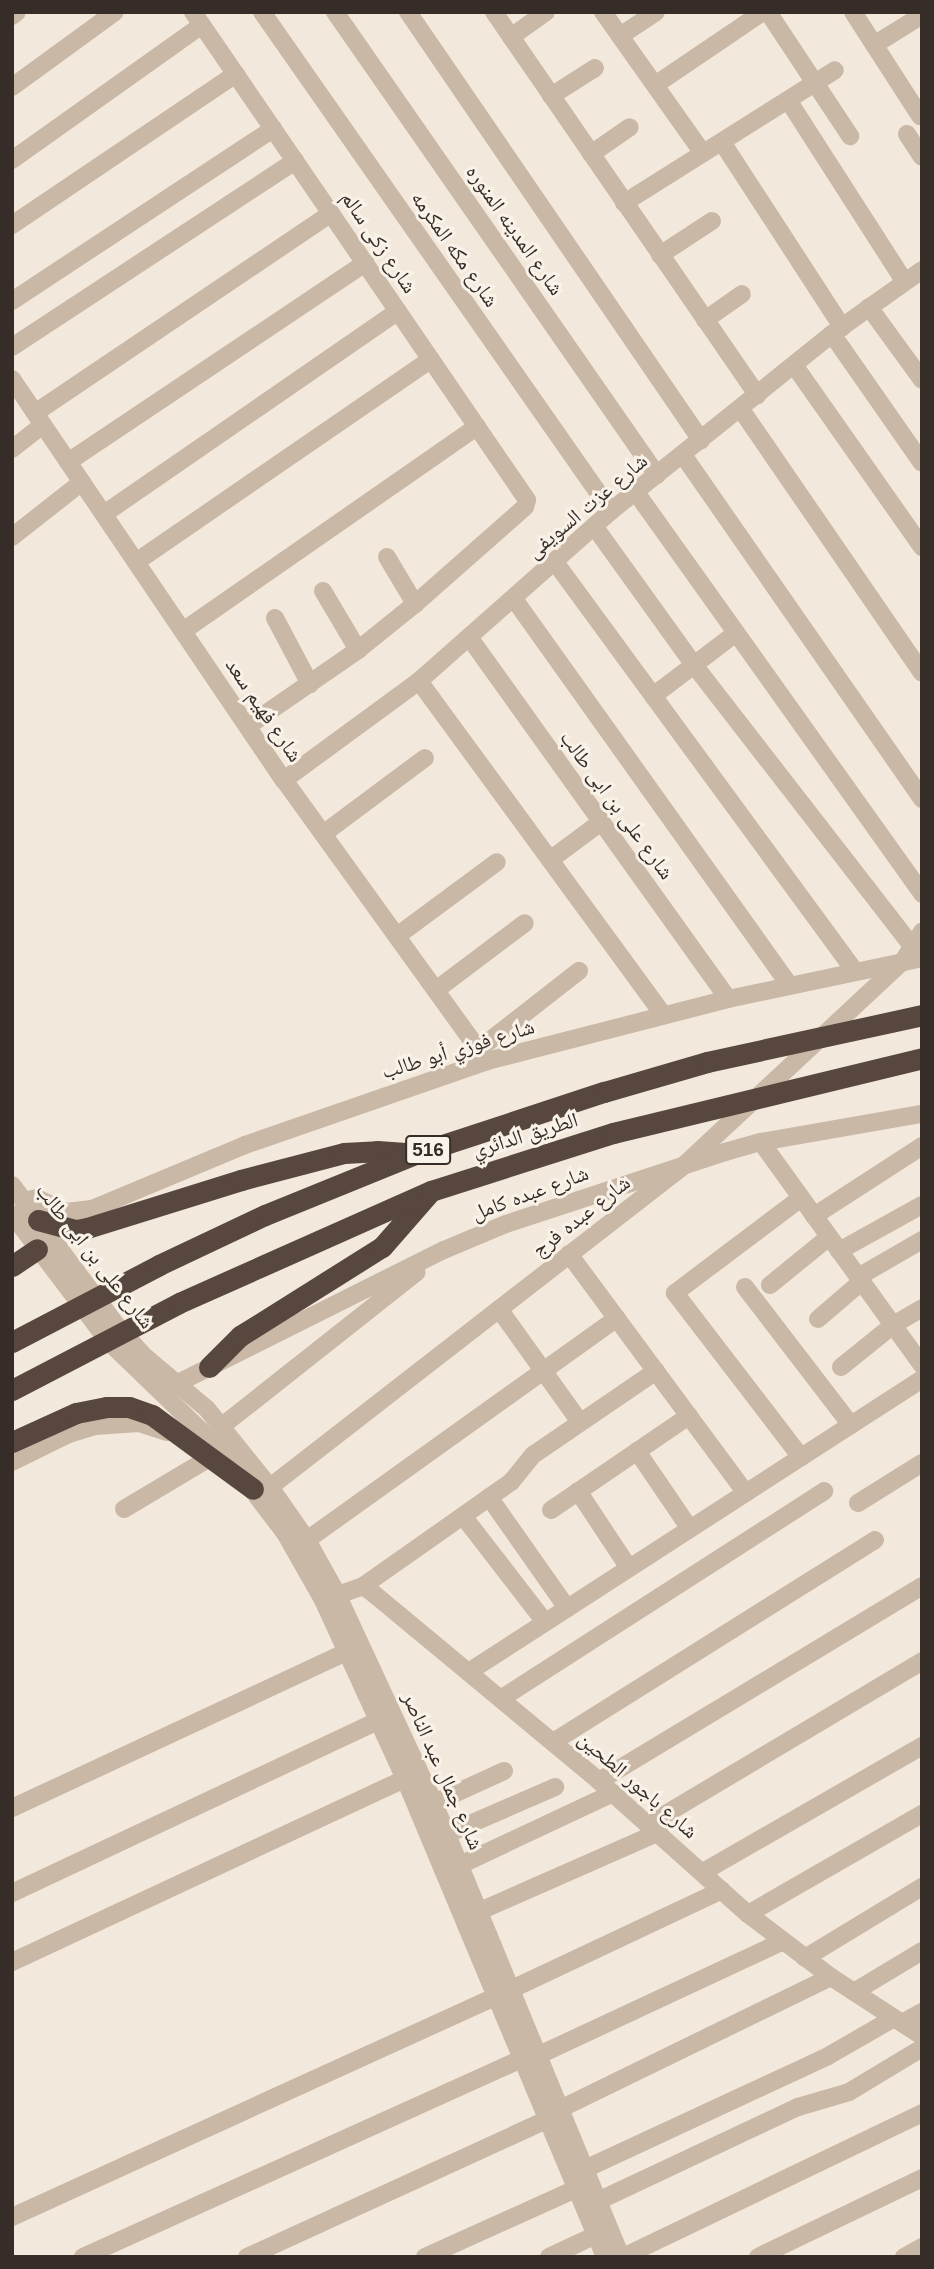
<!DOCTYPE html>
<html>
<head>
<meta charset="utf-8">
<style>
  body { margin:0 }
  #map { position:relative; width:934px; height:2269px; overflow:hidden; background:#f2e8db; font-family:Helvetica,"Noto Naskh Arabic",sans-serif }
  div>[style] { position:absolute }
  .minor>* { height:18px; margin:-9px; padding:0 9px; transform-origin:9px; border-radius:9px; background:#cab8a7 }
  .highway>* { height:21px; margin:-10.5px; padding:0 10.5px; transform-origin:10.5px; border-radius:10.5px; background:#57473f }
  span { translate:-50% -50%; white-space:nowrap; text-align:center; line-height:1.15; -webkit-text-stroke:6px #f9f2e8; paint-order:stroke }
  .shield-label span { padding:2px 5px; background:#f9f2e8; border:2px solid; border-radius:5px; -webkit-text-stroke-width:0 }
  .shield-label { font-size:19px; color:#362d28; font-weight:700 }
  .street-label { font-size:21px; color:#362d28 }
  .frame { position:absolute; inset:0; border:14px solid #362d28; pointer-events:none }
</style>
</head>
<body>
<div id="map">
  <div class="minor">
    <i style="left:193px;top:12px;width:591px;rotate:55.61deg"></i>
    <i style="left:527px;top:500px;width:7px;rotate:106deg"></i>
    <i style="left:525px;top:507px;width:147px;rotate:138.6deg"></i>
    <i style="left:415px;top:604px;width:73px;rotate:141.1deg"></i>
    <i style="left:358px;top:650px;width:134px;rotate:145.4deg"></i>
    <i style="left:262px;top:12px;width:609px;rotate:55.03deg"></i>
    <i style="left:335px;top:12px;width:564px;rotate:55.18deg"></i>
    <i style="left:408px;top:12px;width:519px;rotate:55.61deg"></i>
    <i style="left:494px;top:12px;width:465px;rotate:55.5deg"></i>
    <i style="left:603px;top:12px;width:173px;rotate:54.7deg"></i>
    <i style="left:768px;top:12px;width:149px;rotate:56.5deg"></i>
    <i style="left:853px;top:12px;width:124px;rotate:57.2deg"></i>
    <i style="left:12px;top:16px;width:6px;rotate:-39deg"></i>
    <i style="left:620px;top:36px;width:43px;rotate:-33.7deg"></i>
    <i style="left:511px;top:37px;width:43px;rotate:-35.5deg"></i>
    <i style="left:874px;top:45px;width:57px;rotate:-32deg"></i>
    <i style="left:655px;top:85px;width:130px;rotate:-34.1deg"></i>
    <i style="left:12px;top:87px;width:127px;rotate:-36.1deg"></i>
    <i style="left:551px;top:96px;width:52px;rotate:-32.5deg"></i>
    <i style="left:788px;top:100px;width:216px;rotate:57.3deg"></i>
    <i style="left:907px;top:134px;width:27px;rotate:57deg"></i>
    <i style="left:722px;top:142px;width:221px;rotate:57deg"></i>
    <i style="left:591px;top:154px;width:47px;rotate:-34.7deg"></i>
    <i style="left:12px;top:160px;width:233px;rotate:-35.4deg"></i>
    <i style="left:624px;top:203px;width:249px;rotate:-32.2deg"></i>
    <i style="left:12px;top:225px;width:270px;rotate:-34deg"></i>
    <i style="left:660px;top:255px;width:62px;rotate:-33.2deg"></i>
    <i style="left:12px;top:301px;width:313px;rotate:-33.4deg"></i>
    <i style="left:869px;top:307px;width:90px;rotate:54deg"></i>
    <i style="left:705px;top:320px;width:45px;rotate:-35.1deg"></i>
    <i style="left:832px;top:334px;width:157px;rotate:55.1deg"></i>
    <i style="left:12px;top:347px;width:339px;rotate:-33.3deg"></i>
    <i style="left:794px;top:365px;width:223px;rotate:54.9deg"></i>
    <i style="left:12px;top:379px;width:485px;rotate:55.9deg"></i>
    <i style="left:284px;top:780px;width:347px;rotate:54.2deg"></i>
    <i style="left:740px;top:408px;width:321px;rotate:55.5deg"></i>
    <i style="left:35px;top:413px;width:357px;rotate:-34deg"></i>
    <i style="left:12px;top:449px;width:39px;rotate:-38deg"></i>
    <i style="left:683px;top:455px;width:419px;rotate:55.2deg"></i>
    <i style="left:68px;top:462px;width:358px;rotate:-33.8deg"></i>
    <i style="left:635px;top:491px;width:495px;rotate:54.5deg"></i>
    <i style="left:104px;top:514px;width:357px;rotate:-34.6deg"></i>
    <i style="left:594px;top:526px;width:171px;rotate:54.3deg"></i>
    <i style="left:694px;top:665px;width:357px;rotate:52.2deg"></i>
    <i style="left:12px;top:537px;width:89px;rotate:-38.2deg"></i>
    <i style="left:387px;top:557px;width:55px;rotate:59.2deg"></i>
    <i style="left:136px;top:562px;width:358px;rotate:-34.5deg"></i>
    <i style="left:555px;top:562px;width:506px;rotate:53.76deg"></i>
    <i style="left:323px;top:591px;width:69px;rotate:59.3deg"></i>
    <i style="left:514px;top:599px;width:474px;rotate:54.5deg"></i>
    <i style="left:275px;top:618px;width:75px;rotate:62.1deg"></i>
    <i style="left:183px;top:631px;width:358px;rotate:-34.8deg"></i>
    <i style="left:469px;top:637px;width:445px;rotate:54.4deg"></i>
    <i style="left:419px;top:681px;width:413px;rotate:53.8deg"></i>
    <i style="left:653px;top:696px;width:104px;rotate:-37.2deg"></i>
    <i style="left:284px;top:780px;width:167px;rotate:-36.3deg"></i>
    <i style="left:419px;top:681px;width:256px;rotate:-41.5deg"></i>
    <i style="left:611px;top:511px;width:283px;rotate:-38.7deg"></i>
    <i style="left:832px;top:334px;width:110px;rotate:-35.4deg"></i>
    <i style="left:323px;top:834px;width:127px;rotate:-36.7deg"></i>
    <i style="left:550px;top:860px;width:64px;rotate:-36.7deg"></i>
    <i style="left:397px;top:936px;width:124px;rotate:-36.5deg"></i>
    <i style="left:436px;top:990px;width:111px;rotate:-37deg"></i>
    <i style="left:479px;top:1049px;width:127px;rotate:-38deg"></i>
    <i style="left:761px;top:1142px;width:275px;rotate:54.2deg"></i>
    <i style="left:12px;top:1185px;width:177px;rotate:53.3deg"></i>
    <i style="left:118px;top:1327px;width:36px;rotate:48deg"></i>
    <i style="left:142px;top:1354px;width:85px;rotate:40.2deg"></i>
    <i style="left:207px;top:1409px;width:100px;rotate:51.1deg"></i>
    <i style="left:270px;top:1487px;width:65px;rotate:55.1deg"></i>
    <i style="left:307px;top:1540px;width:62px;rotate:60.9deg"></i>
    <i style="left:337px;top:1594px;width:230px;rotate:65.1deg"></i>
    <i style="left:434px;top:1803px;width:491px;rotate:67.6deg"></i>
    <i style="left:801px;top:1198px;width:158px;rotate:143deg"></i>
    <i style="left:675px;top:1293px;width:207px;rotate:52.5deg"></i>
    <i style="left:23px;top:1201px;width:14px;rotate:-12deg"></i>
    <i style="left:37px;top:1198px;width:32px;rotate:26deg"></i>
    <i style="left:66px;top:1212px;width:26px;rotate:-7deg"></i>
    <i style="left:92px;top:1209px;width:166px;rotate:-22.7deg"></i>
    <i style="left:245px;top:1145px;width:256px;rotate:-19.1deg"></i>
    <i style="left:487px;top:1061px;width:249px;rotate:-14.4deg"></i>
    <i style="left:728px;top:999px;width:198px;rotate:-11.9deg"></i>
    <i style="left:12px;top:1214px;width:159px;rotate:52.9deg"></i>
    <i style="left:108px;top:1341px;width:161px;rotate:44deg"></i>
    <i style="left:224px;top:1453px;width:101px;rotate:52.7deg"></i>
    <i style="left:285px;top:1533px;width:77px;rotate:60.4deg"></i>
    <i style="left:323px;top:1600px;width:197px;rotate:65.4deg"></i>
    <i style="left:405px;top:1779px;width:518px;rotate:67.3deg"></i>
    <i style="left:814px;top:1216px;width:129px;rotate:-32.9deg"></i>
    <i style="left:839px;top:1251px;width:95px;rotate:-29deg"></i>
    <i style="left:569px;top:1254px;width:297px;rotate:53.5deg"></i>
    <i style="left:858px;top:1277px;width:74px;rotate:-30deg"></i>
    <i style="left:770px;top:1285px;width:76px;rotate:-39.1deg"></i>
    <i style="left:745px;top:1287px;width:174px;rotate:52.5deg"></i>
    <i style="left:499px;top:1309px;width:139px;rotate:54.4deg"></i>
    <i style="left:818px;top:1319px;width:57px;rotate:-40.7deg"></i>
    <i style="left:841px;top:1367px;width:67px;rotate:-38.9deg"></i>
    <i style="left:893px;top:1325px;width:34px;rotate:-30deg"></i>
    <i style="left:178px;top:1383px;width:297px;rotate:-26.6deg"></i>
    <i style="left:444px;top:1250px;width:67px;rotate:-22.8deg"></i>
    <i style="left:506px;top:1224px;width:231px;rotate:-18.2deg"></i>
    <i style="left:725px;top:1152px;width:37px;rotate:-16deg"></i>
    <i style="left:761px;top:1142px;width:163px;rotate:-9.9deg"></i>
    <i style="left:222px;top:1426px;width:248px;rotate:-38.3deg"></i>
    <i style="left:637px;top:1451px;width:94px;rotate:55.8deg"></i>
    <i style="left:12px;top:1462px;width:64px;rotate:-26.2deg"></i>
    <i style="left:69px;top:1434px;width:27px;rotate:-17deg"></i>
    <i style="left:95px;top:1426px;width:44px;rotate:-3.9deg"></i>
    <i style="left:139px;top:1423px;width:29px;rotate:18deg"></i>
    <i style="left:270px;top:1487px;width:520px;rotate:-37.82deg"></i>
    <i style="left:681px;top:1168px;width:304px;rotate:-43deg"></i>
    <i style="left:903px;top:961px;width:35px;rotate:-57deg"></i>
    <i style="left:578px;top:1491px;width:92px;rotate:56.5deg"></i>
    <i style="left:489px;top:1497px;width:136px;rotate:54.9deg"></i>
    <i style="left:858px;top:1503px;width:75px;rotate:-32deg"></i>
    <i style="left:124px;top:1509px;width:98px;rotate:-30.8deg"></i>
    <i style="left:551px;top:1510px;width:167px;rotate:-34.3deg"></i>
    <i style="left:463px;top:1516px;width:134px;rotate:52.3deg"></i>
    <i style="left:307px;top:1540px;width:381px;rotate:-35.6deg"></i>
    <i style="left:363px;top:1586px;width:181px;rotate:-35.1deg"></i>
    <i style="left:511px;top:1482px;width:35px;rotate:-51deg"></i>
    <i style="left:533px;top:1455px;width:149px;rotate:-34.3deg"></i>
    <i style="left:326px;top:1599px;width:39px;rotate:-19deg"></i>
    <i style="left:363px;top:1586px;width:14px;rotate:36deg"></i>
    <i style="left:374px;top:1594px;width:293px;rotate:39.7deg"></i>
    <i style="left:599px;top:1781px;width:200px;rotate:41.8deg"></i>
    <i style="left:748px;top:1914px;width:104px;rotate:37.2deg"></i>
    <i style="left:831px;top:1977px;width:108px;rotate:33deg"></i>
    <i style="left:470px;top:1671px;width:538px;rotate:-32.86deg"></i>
    <i style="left:502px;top:1698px;width:383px;rotate:-32.7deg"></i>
    <i style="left:553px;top:1742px;width:380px;rotate:-32.1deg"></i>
    <i style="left:599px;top:1781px;width:377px;rotate:-31.1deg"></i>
    <i style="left:434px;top:1803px;width:77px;rotate:-24.6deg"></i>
    <i style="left:12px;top:1808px;width:371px;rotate:-25deg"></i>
    <i style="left:649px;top:1824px;width:318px;rotate:-30.8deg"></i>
    <i style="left:447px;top:1834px;width:118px;rotate:-23.5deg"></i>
    <i style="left:460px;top:1865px;width:169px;rotate:-25.2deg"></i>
    <i style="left:703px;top:1872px;width:253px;rotate:-29.9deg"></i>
    <i style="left:12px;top:1893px;width:404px;rotate:-25.2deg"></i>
    <i style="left:480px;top:1911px;width:196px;rotate:-23.8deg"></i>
    <i style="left:748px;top:1914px;width:201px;rotate:-29.9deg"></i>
    <i style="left:805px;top:1958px;width:137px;rotate:-31.3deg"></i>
    <i style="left:12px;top:1962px;width:434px;rotate:-25deg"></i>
    <i style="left:512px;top:1989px;width:232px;rotate:-25.2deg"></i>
    <i style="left:854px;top:1992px;width:79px;rotate:-31.1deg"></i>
    <i style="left:902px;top:2023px;width:23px;rotate:-29deg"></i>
    <i style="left:539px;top:2055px;width:269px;rotate:-25deg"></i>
    <i style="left:560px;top:2109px;width:301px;rotate:-26deg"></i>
    <i style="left:585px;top:2169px;width:268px;rotate:-24.9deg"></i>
    <i style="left:828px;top:2056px;width:76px;rotate:-29.9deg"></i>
    <i style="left:598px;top:2201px;width:221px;rotate:-25.2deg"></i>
    <i style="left:798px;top:2107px;width:53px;rotate:-16.4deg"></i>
    <i style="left:849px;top:2092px;width:85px;rotate:-31.1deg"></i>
    <i style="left:12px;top:2217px;width:533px;rotate:-24.5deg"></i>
    <i style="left:83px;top:2257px;width:484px;rotate:-24.3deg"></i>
    <i style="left:247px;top:2257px;width:332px;rotate:-24.6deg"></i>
    <i style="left:425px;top:2257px;width:178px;rotate:-24.3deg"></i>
    <i style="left:549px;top:2257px;width:52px;rotate:-25.1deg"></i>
    <i style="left:623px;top:2257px;width:332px;rotate:-25.7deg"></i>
    <i style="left:758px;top:2257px;width:182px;rotate:-25.7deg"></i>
    <i style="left:904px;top:2257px;width:21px;rotate:-29deg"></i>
  </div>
  <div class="highway">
    <i style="left:38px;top:1220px;width:38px;rotate:15deg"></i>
    <i style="left:75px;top:1230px;width:12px;rotate:-9deg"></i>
    <i style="left:87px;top:1228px;width:161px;rotate:-17.3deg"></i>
    <i style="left:241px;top:1180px;width:106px;rotate:-14.7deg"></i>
    <i style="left:344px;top:1153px;width:33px;rotate:-3deg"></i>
    <i style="left:377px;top:1151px;width:32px;rotate:4deg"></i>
    <i style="left:12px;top:1266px;width:30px;rotate:-34deg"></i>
    <i style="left:12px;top:1342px;width:166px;rotate:-27.6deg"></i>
    <i style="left:159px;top:1265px;width:117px;rotate:-25.3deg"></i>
    <i style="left:265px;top:1215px;width:162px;rotate:-22.1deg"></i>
    <i style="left:415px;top:1154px;width:199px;rotate:-18.2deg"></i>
    <i style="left:604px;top:1092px;width:107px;rotate:-16.2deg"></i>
    <i style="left:707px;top:1062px;width:220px;rotate:-12.3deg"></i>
    <i style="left:209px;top:1367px;width:44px;rotate:-45deg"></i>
    <i style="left:240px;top:1336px;width:168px;rotate:-32.1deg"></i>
    <i style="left:382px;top:1247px;width:73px;rotate:-48.9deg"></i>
    <i style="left:12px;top:1390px;width:188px;rotate:-27.5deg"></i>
    <i style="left:179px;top:1303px;width:276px;rotate:-24deg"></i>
    <i style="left:431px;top:1191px;width:191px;rotate:-17.7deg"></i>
    <i style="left:613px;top:1133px;width:318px;rotate:-13.6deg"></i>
    <i style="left:12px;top:1442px;width:70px;rotate:-24.4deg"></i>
    <i style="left:76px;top:1413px;width:32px;rotate:-11deg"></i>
    <i style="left:107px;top:1407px;width:22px"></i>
    <i style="left:129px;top:1407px;width:24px;rotate:19deg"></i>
    <i style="left:152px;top:1415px;width:125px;rotate:36.2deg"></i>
  </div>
  <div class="shield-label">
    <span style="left:428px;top:1150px">516</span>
  </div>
  <div class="street-label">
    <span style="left:515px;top:230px;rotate:55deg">شارع المدينه المنوره</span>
    <span style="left:379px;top:242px;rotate:56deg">شارع زكى سالم</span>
    <span style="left:455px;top:249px;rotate:55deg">شارع مكه المكرمه</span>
    <span style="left:587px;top:506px;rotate:-40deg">شارع عزت السويفى</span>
    <span style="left:264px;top:710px;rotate:56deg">شارع فهيم سعد</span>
    <span style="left:617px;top:805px;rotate:54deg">شارع على بن ابى طالب</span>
    <span style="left:458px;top:1049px;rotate:-17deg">شارع فوزي أبو طالب</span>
    <span style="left:525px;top:1135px;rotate:-17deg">الطريق الدائري</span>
    <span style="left:530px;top:1193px;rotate:-20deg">شارع عبده كامل</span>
    <span style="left:581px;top:1216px;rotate:-38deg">شارع عبده فرج</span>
    <span style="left:95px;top:1256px;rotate:52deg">شارع على بن ابى طالب</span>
    <span style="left:443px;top:1771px;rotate:66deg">شارع جمال عبد الناصر</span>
    <span style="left:638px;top:1785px;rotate:41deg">شارع باجور الطحين</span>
  </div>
  <div class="frame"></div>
</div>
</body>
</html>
